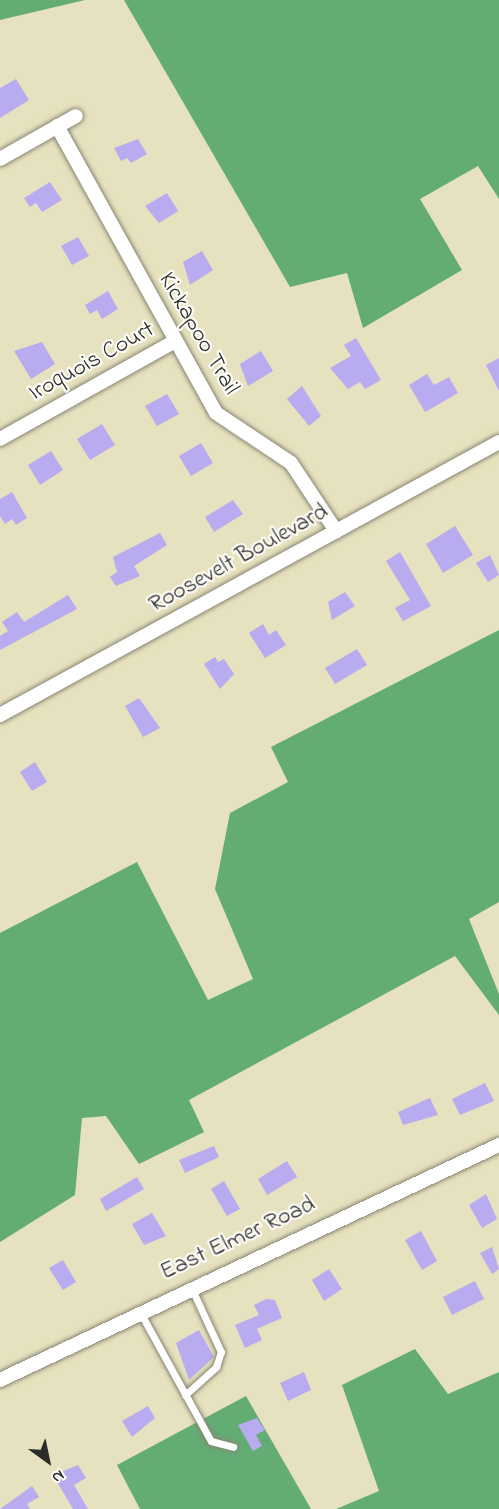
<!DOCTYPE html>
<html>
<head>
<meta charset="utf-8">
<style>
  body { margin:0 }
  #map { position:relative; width:499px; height:1509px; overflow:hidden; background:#e6e1be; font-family:"Indie Flower",sans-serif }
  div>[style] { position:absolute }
  .forest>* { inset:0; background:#63ac74 }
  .building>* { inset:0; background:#b9abef }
  .roads { filter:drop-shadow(0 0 2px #888674) drop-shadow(0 0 2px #888674) }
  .service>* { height:7px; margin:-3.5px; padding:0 3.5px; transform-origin:3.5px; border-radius:3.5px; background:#fff }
  .minor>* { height:14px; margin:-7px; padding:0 7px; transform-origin:7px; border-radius:7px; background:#fff }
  span { translate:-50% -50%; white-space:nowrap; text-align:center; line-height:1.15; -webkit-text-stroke:4.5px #fdfcf7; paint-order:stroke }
  .street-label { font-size:24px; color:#2b2b2b }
  .north { position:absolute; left:18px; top:1431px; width:60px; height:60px; -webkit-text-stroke:4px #fdfcf7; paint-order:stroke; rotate:147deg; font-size:16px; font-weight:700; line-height:24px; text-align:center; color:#2b2b2b }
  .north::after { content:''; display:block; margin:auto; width:21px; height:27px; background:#2b2b2b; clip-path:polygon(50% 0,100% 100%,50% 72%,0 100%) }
</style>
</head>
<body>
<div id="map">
  <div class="forest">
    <i style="clip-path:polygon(0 0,85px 0,0 20px)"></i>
    <i style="clip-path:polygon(124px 0,499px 0,499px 199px,478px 166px,420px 199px,462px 270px,363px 328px,347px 273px,290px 287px)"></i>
    <i style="clip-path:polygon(499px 630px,499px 902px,469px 919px,499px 994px,499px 1015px,455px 956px,189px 1100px,204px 1132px,139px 1164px,106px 1116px,82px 1118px,75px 1195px,0 1242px,0 933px,137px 862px,208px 1000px,253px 979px,215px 889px,230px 813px,288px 782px,271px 747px)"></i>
    <i style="clip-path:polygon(415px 1349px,448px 1394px,499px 1372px,499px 1509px,336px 1509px,379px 1491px,342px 1385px)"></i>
    <i style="clip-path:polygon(246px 1396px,311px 1509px,140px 1509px,117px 1465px)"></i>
  </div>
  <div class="building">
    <i style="clip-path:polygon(16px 79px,29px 100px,0 118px,0 88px)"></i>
    <i style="clip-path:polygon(138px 139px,147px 154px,131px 163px,127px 158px,121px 161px,114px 148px)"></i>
    <i style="clip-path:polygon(50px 182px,62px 200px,42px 212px,36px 203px,30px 207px,24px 198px)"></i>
    <i style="clip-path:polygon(167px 193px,178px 211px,159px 223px,145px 206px)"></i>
    <i style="clip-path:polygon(78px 237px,89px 256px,72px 265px,61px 246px)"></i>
    <i style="clip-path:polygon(202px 251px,213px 270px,190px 285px,183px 262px)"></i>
    <i style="clip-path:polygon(108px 291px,118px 309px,102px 319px,97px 310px,90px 314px,85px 305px)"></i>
    <i style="clip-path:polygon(356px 338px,381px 380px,365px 389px,360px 382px,348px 389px,330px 368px,351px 356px,344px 345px)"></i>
    <i style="clip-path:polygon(42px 342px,55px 364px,31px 379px,14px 351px)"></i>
    <i style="clip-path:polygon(261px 351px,273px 371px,248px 386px,240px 364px)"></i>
    <i style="clip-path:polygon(499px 358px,499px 391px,486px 365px)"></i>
    <i style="clip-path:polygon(427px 374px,434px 385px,449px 377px,458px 393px,425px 412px,409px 385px)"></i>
    <i style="clip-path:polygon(302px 386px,321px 416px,309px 426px,287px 399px)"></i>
    <i style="clip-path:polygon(167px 394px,179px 414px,157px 426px,145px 406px)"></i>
    <i style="clip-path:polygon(102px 424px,115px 445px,90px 460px,77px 439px)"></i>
    <i style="clip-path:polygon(201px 443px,213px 463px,191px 476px,179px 456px)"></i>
    <i style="clip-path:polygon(51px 451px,63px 470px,40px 485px,28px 465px)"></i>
    <i style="clip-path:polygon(12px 492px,27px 518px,16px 525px,12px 519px,5px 524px,0 516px,0 499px)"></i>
    <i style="clip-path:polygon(233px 500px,243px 514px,214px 532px,205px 517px)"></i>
    <i style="clip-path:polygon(455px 526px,473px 555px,443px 573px,426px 544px)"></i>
    <i style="clip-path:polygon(160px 533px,167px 545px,134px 566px,140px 576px,116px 586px,110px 577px,117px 572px,113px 557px)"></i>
    <i style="clip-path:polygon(400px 552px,431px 606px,403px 621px,395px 608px,410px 600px,386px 561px)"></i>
    <i style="clip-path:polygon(490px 555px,499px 575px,488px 582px,476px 563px)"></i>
    <i style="clip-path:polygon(345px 592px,355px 606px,332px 620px,328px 602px)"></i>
    <i style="clip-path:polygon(68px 595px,77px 609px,0 650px,0 636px,8px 631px,2px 622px,17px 612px,24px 622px)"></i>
    <i style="clip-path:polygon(263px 624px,269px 635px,276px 630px,286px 645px,265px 658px,249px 633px)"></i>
    <i style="clip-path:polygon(357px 649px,367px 665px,335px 684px,325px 668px)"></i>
    <i style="clip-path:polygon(215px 657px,218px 662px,224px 659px,234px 674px,220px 689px,204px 664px)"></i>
    <i style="clip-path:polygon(139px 698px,160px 728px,143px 737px,125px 706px)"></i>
    <i style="clip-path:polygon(35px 762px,47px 782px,32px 791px,20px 772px)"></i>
    <i style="clip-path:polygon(485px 1083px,494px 1101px,460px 1115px,452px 1099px)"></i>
    <i style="clip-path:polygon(430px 1098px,438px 1115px,403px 1125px,398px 1112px)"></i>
    <i style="clip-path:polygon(214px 1146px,219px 1157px,185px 1173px,179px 1160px)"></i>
    <i style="clip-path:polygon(287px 1161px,297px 1177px,267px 1195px,258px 1179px)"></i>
    <i style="clip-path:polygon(137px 1177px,144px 1189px,106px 1211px,100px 1199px)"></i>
    <i style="clip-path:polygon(224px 1181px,240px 1209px,227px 1216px,211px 1189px)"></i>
    <i style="clip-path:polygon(486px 1194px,497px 1219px,482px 1228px,469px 1205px)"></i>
    <i style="clip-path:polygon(152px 1213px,166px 1236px,144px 1245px,132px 1224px)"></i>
    <i style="clip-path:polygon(421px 1231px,437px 1261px,422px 1270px,405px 1240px)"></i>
    <i style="clip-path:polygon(492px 1247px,499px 1269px,492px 1274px,480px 1253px)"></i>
    <i style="clip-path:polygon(63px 1260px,76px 1282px,63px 1290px,49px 1268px)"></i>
    <i style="clip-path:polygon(329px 1269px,342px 1289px,324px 1301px,312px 1280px)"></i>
    <i style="clip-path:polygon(475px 1281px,484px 1299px,452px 1315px,443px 1297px)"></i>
    <i style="clip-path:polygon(266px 1299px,275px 1300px,282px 1318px,257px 1329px,262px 1340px,245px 1348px,235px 1325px,259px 1315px,254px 1305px)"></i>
    <i style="clip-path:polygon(199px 1330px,214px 1357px,189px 1380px,176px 1343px)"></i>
    <i style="clip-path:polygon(304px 1372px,311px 1390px,288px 1401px,280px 1383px)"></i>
    <i style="clip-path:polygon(148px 1406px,155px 1418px,132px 1437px,122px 1421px)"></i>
    <i style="clip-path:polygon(257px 1418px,265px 1430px,256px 1435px,262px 1446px,253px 1451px,238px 1425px)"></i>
    <i style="clip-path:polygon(78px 1465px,86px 1478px,74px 1485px,88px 1509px,73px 1509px,53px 1475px)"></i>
    <i style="clip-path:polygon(32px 1486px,39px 1497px,27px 1504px,30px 1509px,0 1509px)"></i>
  </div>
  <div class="roads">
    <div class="service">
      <i style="left:140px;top:1312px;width:147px;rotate:61.2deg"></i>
      <i style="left:211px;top:1441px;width:23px;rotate:15deg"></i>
      <i style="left:185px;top:1395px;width:42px;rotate:-42.1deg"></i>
      <i style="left:216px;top:1367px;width:16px;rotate:-72deg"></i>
      <i style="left:221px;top:1352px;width:72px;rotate:-114.8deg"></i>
    </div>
    <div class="minor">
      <i style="left:57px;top:126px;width:328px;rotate:61deg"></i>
      <i style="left:216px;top:413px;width:90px;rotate:33.7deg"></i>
      <i style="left:291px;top:463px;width:82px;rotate:56.5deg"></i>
      <i style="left:0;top:159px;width:87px;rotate:-29.5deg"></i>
      <i style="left:0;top:439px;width:201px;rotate:-29.2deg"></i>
      <i style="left:0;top:715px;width:569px;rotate:-28.68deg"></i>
      <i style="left:0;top:1380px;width:552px;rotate:-25.22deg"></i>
    </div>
  </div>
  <div class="street-label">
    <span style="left:198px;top:334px;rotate:60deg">Kickapoo Trail</span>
    <span style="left:92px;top:362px;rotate:-29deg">Iroquois Court</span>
    <span style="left:239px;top:559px;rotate:-29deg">Roosevelt Boulevard</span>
    <span style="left:238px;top:1239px;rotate:-25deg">East Elmer Road</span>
  </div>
  <div class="north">N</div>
</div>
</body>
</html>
